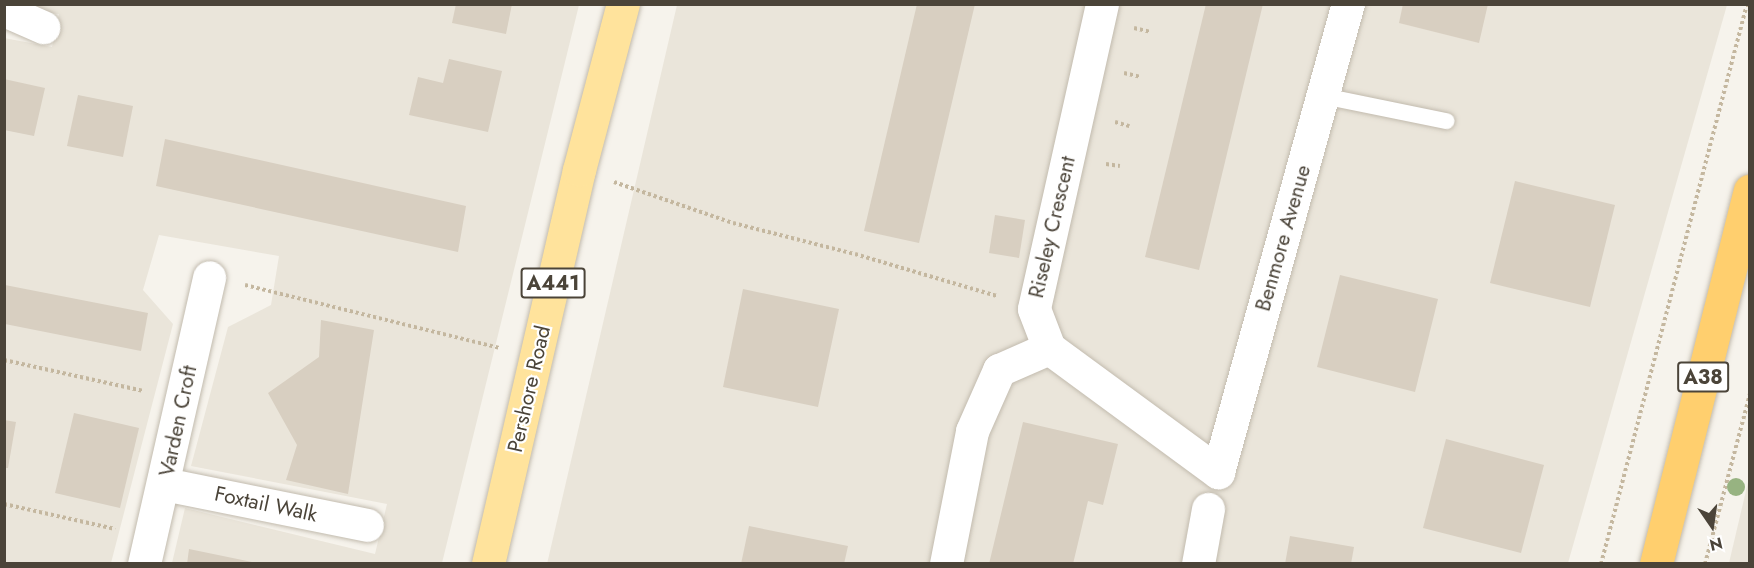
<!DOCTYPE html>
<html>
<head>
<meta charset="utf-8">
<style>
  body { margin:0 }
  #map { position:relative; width:1754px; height:568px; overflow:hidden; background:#f6f3ec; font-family:Jost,sans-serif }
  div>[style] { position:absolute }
  .residential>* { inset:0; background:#eae5da }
  .building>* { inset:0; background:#d8cfc1 }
  .path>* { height:4px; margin-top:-2px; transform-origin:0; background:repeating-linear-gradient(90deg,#c4b79f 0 3px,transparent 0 6px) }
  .roads { filter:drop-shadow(0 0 2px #c2bbae) drop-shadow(0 0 2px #c2bbae) }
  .lane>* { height:16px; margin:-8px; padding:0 8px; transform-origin:8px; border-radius:8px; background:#fff }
  .street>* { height:33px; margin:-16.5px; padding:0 16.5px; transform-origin:16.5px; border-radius:16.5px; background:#fff }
  .primary>* { height:33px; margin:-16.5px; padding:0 16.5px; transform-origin:16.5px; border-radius:16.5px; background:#ffe39c }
  .highway>* { height:33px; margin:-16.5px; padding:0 16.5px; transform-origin:16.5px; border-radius:16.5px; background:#ffcf6e }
  .trees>* { width:18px; height:18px; margin:-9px; border-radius:50%; background:#97b381 }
  span { translate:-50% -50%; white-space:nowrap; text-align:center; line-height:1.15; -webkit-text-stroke:4.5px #fff; paint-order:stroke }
  .shield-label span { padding:2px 4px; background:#fff; border:2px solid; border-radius:4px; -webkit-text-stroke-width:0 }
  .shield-label { font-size:20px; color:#4b4439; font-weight:700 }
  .street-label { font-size:21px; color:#4b4439 }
  .frame { position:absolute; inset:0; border:6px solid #4b4439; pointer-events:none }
  .north { position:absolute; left:1682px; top:496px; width:60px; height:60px; -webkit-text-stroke:4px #fff; paint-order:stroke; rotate:167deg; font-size:16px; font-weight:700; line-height:24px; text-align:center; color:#4b4439 }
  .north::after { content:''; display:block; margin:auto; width:21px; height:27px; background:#4b4439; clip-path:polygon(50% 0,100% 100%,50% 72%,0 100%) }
</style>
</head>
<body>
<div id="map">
  <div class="residential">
    <i style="clip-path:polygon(20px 5px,579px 5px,442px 563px,172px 563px,185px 508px,375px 554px,387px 504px,191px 466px,228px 327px,271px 305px,279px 256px,159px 235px,143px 290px,173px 324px,111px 563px,5px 563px,4px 38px,52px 47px,59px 14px,34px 12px)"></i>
    <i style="clip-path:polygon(677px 5px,1727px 5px,1568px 563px,547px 564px)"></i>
    <i style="clip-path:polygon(1749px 478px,1749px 563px,1729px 563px)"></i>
  </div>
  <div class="building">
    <i style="clip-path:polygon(456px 4px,512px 4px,506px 34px,452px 23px)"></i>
    <i style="clip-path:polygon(917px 4px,975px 4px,919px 243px,864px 231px)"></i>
    <i style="clip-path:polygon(1206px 4px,1263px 4px,1199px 270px,1145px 257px)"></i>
    <i style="clip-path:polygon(1403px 4px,1488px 4px,1479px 43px,1399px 23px)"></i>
    <i style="clip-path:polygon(449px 59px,502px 71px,488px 132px,409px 115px,418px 77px,443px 83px)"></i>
    <i style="clip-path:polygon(4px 79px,45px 88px,34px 136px,4px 130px)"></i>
    <i style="clip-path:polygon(78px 95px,133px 106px,123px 157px,67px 146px)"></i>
    <i style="clip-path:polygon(165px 139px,466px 206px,458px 252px,156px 186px)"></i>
    <i style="clip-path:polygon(1515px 181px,1615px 205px,1590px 307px,1490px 283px)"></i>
    <i style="clip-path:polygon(995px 215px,1025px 220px,1019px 258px,989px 253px)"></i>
    <i style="clip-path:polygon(1340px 275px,1438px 299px,1415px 392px,1317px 367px)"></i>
    <i style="clip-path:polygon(5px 285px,148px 313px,141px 351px,5px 324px)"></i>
    <i style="clip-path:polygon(743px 289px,839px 309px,818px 407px,723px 387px)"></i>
    <i style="clip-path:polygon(321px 320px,374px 330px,348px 494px,286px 480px,297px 445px,268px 393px,319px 357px)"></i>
    <i style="clip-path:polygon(74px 413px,139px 428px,120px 508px,55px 493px)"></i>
    <i style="clip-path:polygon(4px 420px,16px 422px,8px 468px,4px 468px)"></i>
    <i style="clip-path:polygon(1023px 422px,1118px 444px,1103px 505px,1088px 501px,1073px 564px,989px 564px)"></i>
    <i style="clip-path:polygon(1446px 439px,1544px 465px,1521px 553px,1423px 528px)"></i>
    <i style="clip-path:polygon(749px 526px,848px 546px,844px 564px,741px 564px)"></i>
    <i style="clip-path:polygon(1290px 536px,1354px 547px,1351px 564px,1285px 564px)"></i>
    <i style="clip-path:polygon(189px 549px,252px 562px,252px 564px,187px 564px)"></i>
  </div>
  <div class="path">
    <i style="left:1134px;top:28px;width:17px;rotate:13deg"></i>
    <i style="left:1124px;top:73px;width:17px;rotate:13deg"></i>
    <i style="left:1115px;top:122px;width:15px;rotate:16deg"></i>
    <i style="left:1106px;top:164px;width:14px;rotate:8deg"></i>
    <i style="left:614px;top:182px;width:126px;rotate:19deg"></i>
    <i style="left:733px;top:223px;width:126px;rotate:14.3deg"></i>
    <i style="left:855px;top:254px;width:148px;rotate:16.5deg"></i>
    <i style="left:245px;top:285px;width:263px;rotate:13.9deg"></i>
    <i style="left:4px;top:360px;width:143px;rotate:12.5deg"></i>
    <i style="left:4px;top:504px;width:114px;rotate:12.7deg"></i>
    <i style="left:1601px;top:564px;width:579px;rotate:-75.39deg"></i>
    <i style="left:1705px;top:564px;width:176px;rotate:-75.2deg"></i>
  </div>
  <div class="roads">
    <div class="lane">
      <i style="left:1323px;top:96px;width:126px;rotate:11.5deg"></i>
    </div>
    <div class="street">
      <i style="left:1102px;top:4px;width:312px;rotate:102.6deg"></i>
      <i style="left:1034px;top:309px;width:42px;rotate:69deg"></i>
      <i style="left:1049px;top:348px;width:210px;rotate:36.3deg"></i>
      <i style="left:1218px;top:472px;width:486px;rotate:-74.5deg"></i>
      <i style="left:4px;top:10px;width:43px;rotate:23.6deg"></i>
      <i style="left:164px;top:484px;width:207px;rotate:11.4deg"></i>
      <i style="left:144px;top:564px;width:294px;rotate:-77.2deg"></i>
      <i style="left:946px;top:564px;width:136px;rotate:-78.9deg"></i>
      <i style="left:972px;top:431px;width:67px;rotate:-66.1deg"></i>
      <i style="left:999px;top:370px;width:55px;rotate:-23.7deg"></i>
      <i style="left:1198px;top:564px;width:56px;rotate:-79.7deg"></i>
    </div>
    <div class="primary">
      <i style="left:488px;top:564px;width:404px;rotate:-77deg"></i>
      <i style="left:579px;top:170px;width:172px;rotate:-75.2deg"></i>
    </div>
    <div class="highway">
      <i style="left:1656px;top:564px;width:385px;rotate:-75.9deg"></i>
    </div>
  </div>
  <div class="trees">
    <i style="left:1736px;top:487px"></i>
  </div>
  <div class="shield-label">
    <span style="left:553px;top:283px">A441</span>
    <span style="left:1703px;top:377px">A38</span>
  </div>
  <div class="street-label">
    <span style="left:1052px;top:227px;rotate:-77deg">Riseley Crescent</span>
    <span style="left:1283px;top:238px;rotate:-74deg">Benmore Avenue</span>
    <span style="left:529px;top:389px;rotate:-77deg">Pershore Road</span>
    <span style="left:178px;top:421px;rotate:-78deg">Varden Croft</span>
    <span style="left:266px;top:504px;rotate:12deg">Foxtail Walk</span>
  </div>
  <div class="frame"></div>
  <div class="north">N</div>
</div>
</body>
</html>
